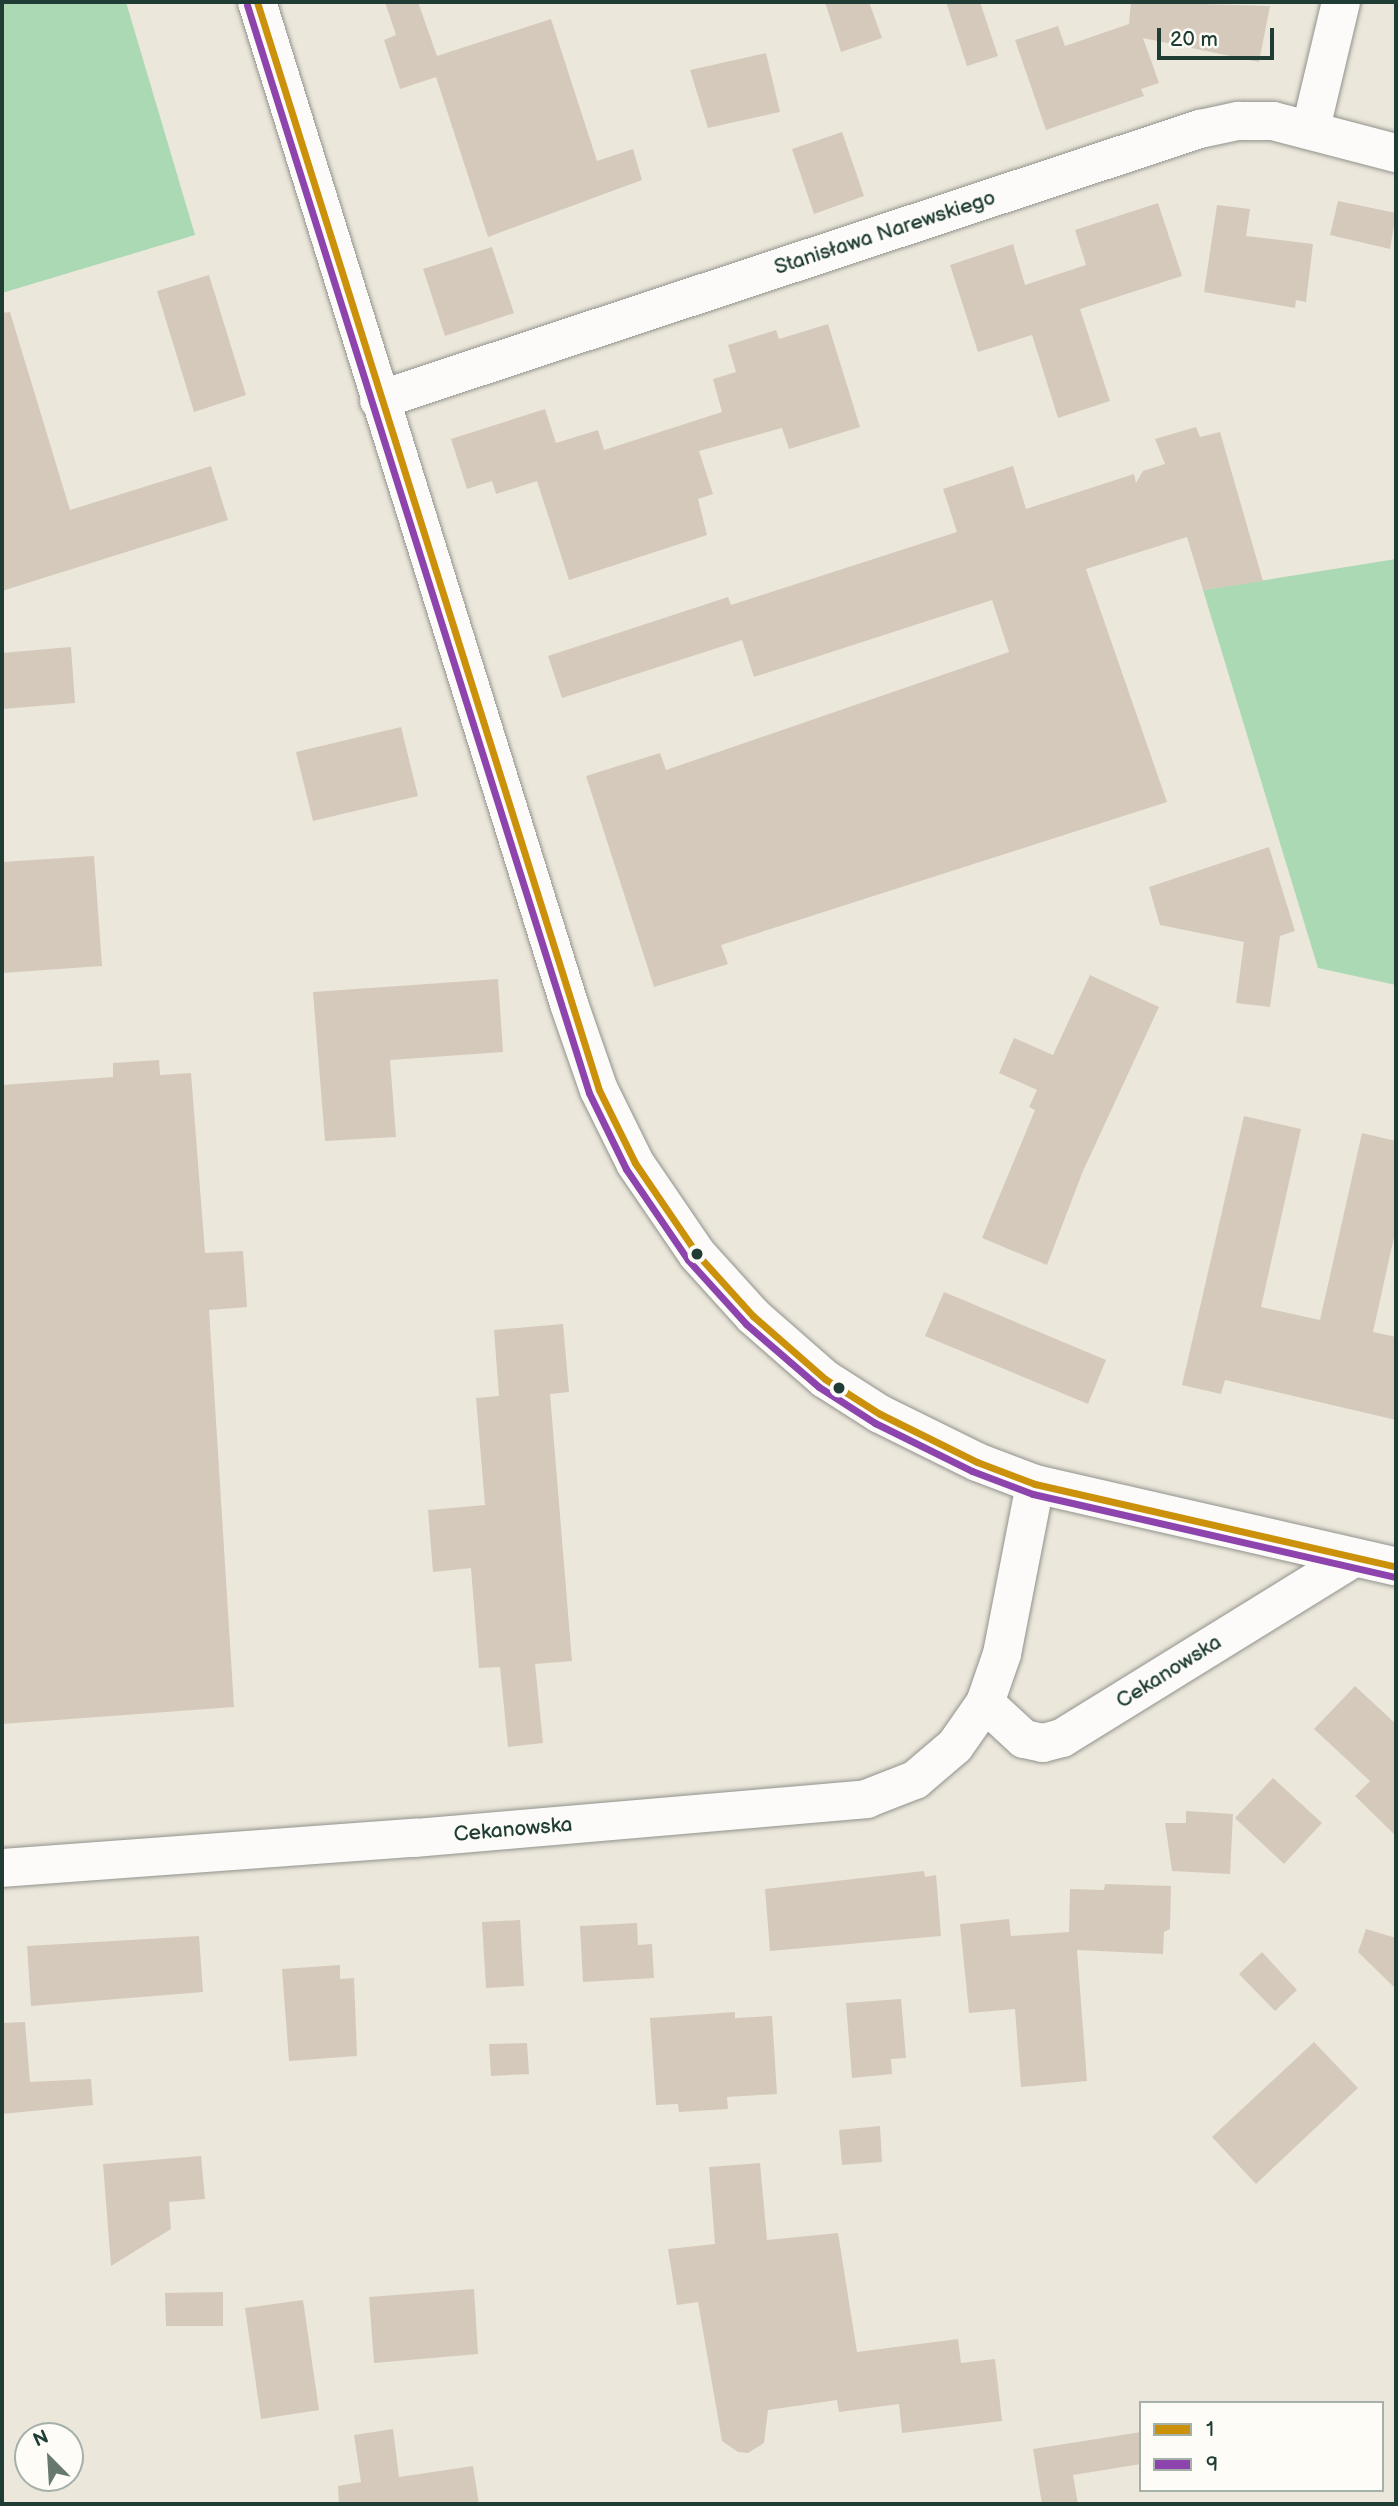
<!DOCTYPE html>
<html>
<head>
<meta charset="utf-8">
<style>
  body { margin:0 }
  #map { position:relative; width:1398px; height:2506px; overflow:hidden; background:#ece7db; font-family:"Balsamiq Sans",sans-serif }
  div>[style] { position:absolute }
  .green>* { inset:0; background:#abd9b3 }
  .building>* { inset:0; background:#d5c9bc }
  .roads { filter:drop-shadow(0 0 2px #91938c) drop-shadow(0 0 2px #91938c) }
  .minor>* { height:38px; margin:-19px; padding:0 19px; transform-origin:19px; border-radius:19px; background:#fcfbfa }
  .bus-1>* { height:7px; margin:-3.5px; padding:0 3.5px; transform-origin:3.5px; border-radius:3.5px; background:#cc910a }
  .bus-2>* { height:7px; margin:-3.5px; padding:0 3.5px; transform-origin:3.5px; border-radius:3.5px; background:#8e44ad }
  .dots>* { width:19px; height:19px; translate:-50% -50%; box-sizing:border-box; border:4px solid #fdfcf7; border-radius:50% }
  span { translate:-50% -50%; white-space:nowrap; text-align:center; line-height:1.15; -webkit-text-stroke:5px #fdfcf7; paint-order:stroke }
  .street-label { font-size:21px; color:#1f3d34 }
  .frame { position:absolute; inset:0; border:4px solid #1f3d34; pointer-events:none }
  .legend { position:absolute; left:1139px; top:2401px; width:245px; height:91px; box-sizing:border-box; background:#fdfcf7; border:2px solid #a4b0a9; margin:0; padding:9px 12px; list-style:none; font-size:21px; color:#1f3d34 }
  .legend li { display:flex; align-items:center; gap:14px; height:35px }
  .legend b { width:35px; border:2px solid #a4b0a9 }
  .north { position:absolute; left:14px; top:2422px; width:70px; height:70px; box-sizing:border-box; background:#fdfcf7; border:2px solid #a4b0a9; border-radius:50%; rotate:336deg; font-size:19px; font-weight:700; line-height:28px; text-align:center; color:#1f3d34 }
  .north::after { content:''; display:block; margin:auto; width:24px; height:32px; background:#67786e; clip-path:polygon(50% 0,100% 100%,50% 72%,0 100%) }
  .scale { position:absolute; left:1157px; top:28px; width:117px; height:32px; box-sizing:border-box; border:4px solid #1f3d34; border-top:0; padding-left:9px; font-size:21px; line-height:24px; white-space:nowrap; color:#1f3d34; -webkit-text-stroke:5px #fdfcf7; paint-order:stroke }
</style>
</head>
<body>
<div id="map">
  <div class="green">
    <i style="clip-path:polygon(2px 2px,126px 2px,195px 235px,2px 293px)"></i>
    <i style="clip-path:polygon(1396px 559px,1396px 985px,1318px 968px,1203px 590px)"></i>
  </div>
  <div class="building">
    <i style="clip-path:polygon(385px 2px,418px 2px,437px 56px,551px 19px,597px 161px,633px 149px,642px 180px,488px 237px,436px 77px,400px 89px,384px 40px,396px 35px)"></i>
    <i style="clip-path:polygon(825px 2px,869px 2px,882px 38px,841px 52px)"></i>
    <i style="clip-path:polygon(946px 2px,980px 2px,998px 56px,967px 66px)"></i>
    <i style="clip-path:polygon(1131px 2px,1270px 6px,1259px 62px,1143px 38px,1159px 83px,1141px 89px,1144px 96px,1046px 130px,1015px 40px,1058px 26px,1065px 46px,1129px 24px)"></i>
    <i style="clip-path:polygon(766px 53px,780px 112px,708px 128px,690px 70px)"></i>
    <i style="clip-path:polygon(842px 132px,864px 196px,814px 214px,792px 149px)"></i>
    <i style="clip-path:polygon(1338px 201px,1396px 213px,1390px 249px,1330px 235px)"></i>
    <i style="clip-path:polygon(1158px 203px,1182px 276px,1080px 309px,1110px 401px,1058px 418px,1032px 335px,978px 352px,950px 265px,1013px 244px,1025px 285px,1086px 265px,1075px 230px)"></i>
    <i style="clip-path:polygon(1217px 205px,1250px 209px,1246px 236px,1313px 244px,1306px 302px,1296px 300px,1295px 308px,1204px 292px)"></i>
    <i style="clip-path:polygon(492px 247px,514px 313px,445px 336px,423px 269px)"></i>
    <i style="clip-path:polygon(209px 275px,246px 395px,194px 412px,157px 291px)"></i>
    <i style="clip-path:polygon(10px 312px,70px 510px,211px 466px,228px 520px,2px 591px,2px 313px)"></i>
    <i style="clip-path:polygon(828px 324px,860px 427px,789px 449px,782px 428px,699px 451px,713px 494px,698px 499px,707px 535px,569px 580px,537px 481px,496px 494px,492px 481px,467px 489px,451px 439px,545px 409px,556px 443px,598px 430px,604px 450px,722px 412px,713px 379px,736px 372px,728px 345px,776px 330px,779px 339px)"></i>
    <i style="clip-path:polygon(1196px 427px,1200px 437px,1220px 432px,1263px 581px,1203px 590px,1187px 537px,1086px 569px,1167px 802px,721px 945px,728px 964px,654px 987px,586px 776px,660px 753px,666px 770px,1009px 652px,992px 600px,754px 677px,742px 640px,562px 698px,548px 656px,728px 597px,731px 605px,957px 532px,943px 489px,1013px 466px,1026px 509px,1134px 474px,1136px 483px,1143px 471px,1165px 464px,1155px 439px)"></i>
    <i style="clip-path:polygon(71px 647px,75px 703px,2px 709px,2px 653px)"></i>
    <i style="clip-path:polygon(401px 727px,418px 796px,313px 821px,296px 752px)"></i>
    <i style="clip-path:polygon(1269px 847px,1295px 931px,1280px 936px,1270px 1007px,1236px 1003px,1244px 942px,1160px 925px,1149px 887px)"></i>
    <i style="clip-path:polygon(94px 856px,102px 966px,2px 973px,2px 862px)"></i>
    <i style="clip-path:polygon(1090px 975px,1159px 1007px,1083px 1171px,1047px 1265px,982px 1238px,1035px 1110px,1029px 1107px,1037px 1090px,999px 1073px,1014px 1038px,1053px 1055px)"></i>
    <i style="clip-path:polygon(498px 979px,503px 1052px,390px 1060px,396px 1137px,325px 1141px,313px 992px)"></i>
    <i style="clip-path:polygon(159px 1060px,160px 1075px,191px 1073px,205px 1253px,243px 1251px,247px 1307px,209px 1310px,234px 1707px,2px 1724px,2px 1085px,113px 1077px,113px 1063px)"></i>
    <i style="clip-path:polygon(1244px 1116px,1301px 1129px,1261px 1307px,1320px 1320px,1362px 1133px,1396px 1141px,1396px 1228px,1373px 1332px,1396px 1337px,1396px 1420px,1225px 1380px,1221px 1394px,1182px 1385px)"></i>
    <i style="clip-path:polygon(944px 1292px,1106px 1360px,1088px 1404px,925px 1336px)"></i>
    <i style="clip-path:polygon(563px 1324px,569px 1392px,550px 1394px,572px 1661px,535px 1664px,543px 1743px,508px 1747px,500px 1667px,479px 1668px,471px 1568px,433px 1572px,428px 1510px,485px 1505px,476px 1398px,499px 1396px,494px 1330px)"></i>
    <i style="clip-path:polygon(1355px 1686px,1396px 1724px,1396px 1836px,1355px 1796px,1370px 1781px,1314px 1729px)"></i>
    <i style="clip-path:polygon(1273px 1778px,1322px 1823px,1284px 1864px,1235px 1818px)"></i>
    <i style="clip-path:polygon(1186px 1811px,1233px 1814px,1230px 1874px,1172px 1871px,1165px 1823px,1186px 1823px)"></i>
    <i style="clip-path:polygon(924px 1871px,925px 1877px,936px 1875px,941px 1936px,770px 1951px,765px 1889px)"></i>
    <i style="clip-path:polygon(1105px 1884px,1171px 1886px,1170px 1929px,1164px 1932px,1163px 1954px,1077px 1950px,1087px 2081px,1021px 2087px,1015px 2009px,969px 2013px,960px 1924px,1009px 1919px,1011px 1936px,1069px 1932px,1070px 1889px,1104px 1890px)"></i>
    <i style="clip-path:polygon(520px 1920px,524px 1986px,486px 1988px,482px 1922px)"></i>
    <i style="clip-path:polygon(637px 1923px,638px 1945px,652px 1944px,654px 1978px,583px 1982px,580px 1926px)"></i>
    <i style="clip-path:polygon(1366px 1929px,1396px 1938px,1396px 1989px,1358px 1952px)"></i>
    <i style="clip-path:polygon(199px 1936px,203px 1992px,31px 2006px,27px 1946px)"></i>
    <i style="clip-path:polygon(1262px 1952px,1297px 1990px,1275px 2011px,1239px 1974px)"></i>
    <i style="clip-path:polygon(340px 1965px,340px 1979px,354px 1978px,357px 2056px,289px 2061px,282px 1969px)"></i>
    <i style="clip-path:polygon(901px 1999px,906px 2058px,891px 2059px,892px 2074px,852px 2078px,846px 2003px)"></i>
    <i style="clip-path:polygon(735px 2012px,735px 2018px,772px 2016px,777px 2094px,727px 2097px,728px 2109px,679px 2112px,678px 2104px,656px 2105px,650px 2018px)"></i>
    <i style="clip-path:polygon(25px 2022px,30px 2082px,91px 2079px,93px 2105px,2px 2114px,2px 2023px)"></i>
    <i style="clip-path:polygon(1314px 2042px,1358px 2088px,1256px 2184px,1212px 2137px)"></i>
    <i style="clip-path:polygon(527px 2043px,529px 2074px,491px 2076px,489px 2044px)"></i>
    <i style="clip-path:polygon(880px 2126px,882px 2162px,842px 2165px,839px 2130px)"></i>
    <i style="clip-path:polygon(201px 2156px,205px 2199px,169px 2202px,171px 2229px,111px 2266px,103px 2164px)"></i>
    <i style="clip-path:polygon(760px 2163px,767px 2240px,838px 2233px,857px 2352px,958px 2339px,961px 2363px,995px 2359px,1002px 2421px,902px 2433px,899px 2404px,839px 2412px,837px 2400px,768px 2410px,764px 2443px,748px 2453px,738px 2452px,722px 2441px,698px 2302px,677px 2305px,668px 2249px,715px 2244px,709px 2167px)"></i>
    <i style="clip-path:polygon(474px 2289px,478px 2354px,374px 2363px,369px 2297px)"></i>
    <i style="clip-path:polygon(223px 2292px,223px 2326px,166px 2326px,165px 2293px)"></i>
    <i style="clip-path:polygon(303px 2300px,319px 2410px,261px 2419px,245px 2308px)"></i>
    <i style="clip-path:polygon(393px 2429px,399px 2477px,473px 2466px,479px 2504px,339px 2504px,338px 2486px,361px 2482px,354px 2435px)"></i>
    <i style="clip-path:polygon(1141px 2432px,1141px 2464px,1073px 2475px,1078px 2504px,1042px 2504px,1033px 2449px)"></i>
  </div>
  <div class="roads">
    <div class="minor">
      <i style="left:257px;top:2px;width:1049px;rotate:72.7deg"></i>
      <i style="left:569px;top:1004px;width:91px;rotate:70.8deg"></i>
      <i style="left:599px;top:1090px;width:81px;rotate:63.7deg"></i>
      <i style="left:635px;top:1163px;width:110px;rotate:55.7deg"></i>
      <i style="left:697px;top:1254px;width:84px;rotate:47.9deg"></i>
      <i style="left:753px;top:1316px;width:96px;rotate:41.2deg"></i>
      <i style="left:825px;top:1379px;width:65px;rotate:32.5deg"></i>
      <i style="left:880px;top:1414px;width:108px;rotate:26.3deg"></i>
      <i style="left:977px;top:1462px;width:62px;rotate:20.8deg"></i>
      <i style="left:1035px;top:1484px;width:370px;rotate:12.9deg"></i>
      <i style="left:1311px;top:128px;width:130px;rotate:-76.6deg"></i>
      <i style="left:379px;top:400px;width:865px;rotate:-18.27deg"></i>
      <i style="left:1200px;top:129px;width:40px;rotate:-12deg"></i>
      <i style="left:1239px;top:121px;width:34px"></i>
      <i style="left:1273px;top:121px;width:127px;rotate:14.6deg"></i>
      <i style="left:985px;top:1703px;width:53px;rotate:42.7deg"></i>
      <i style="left:1024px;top:1739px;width:19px;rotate:12deg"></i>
      <i style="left:1043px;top:1743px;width:20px;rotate:-15deg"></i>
      <i style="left:1062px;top:1738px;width:343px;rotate:-31.7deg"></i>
      <i style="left:2px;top:1868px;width:414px;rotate:-4.2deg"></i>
      <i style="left:415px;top:1838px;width:453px;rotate:-4.9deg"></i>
      <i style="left:866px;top:1799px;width:53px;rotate:-21.2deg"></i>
      <i style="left:915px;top:1780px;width:52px;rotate:-40.4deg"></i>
      <i style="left:955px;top:1746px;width:52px;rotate:-55.1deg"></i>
      <i style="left:985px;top:1703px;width:52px;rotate:-70.9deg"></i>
      <i style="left:1002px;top:1654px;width:173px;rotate:-79deg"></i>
    </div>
  </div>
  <div class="bus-1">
    <i style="left:257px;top:2px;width:1140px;rotate:72.55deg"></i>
    <i style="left:599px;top:1090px;width:81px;rotate:63.7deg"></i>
    <i style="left:635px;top:1163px;width:110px;rotate:55.7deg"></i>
    <i style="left:697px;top:1254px;width:84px;rotate:47.9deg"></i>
    <i style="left:753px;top:1316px;width:96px;rotate:41.2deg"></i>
    <i style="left:825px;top:1379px;width:65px;rotate:32.5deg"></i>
    <i style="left:880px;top:1414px;width:108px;rotate:26.3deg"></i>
    <i style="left:977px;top:1462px;width:62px;rotate:20.8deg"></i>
    <i style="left:1035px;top:1484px;width:370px;rotate:12.9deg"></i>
  </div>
  <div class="bus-2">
    <i style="left:247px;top:5px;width:1140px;rotate:72.55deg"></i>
    <i style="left:589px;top:1093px;width:85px;rotate:64deg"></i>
    <i style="left:626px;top:1169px;width:110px;rotate:55.7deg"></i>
    <i style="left:688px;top:1260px;width:86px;rotate:47.8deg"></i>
    <i style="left:746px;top:1324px;width:96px;rotate:40.8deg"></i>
    <i style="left:819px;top:1387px;width:67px;rotate:32.7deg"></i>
    <i style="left:875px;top:1423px;width:108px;rotate:26.3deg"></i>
    <i style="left:972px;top:1471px;width:65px;rotate:20.7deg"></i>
    <i style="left:1033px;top:1494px;width:370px;rotate:12.9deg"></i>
  </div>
  <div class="dots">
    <i style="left:697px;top:1254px;background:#1f3d34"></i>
    <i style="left:839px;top:1388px;background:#1f3d34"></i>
  </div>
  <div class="street-label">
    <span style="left:885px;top:233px;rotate:-18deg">Stanisława Narewskiego</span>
    <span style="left:1169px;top:1672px;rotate:-32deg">Cekanowska</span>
    <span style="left:513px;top:1830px;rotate:-5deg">Cekanowska</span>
  </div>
  <div class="frame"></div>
  <ul class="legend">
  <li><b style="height:9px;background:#cc910a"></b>1</li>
  <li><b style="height:9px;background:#8e44ad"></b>9</li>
  </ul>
  <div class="north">N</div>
  <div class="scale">20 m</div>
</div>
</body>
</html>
